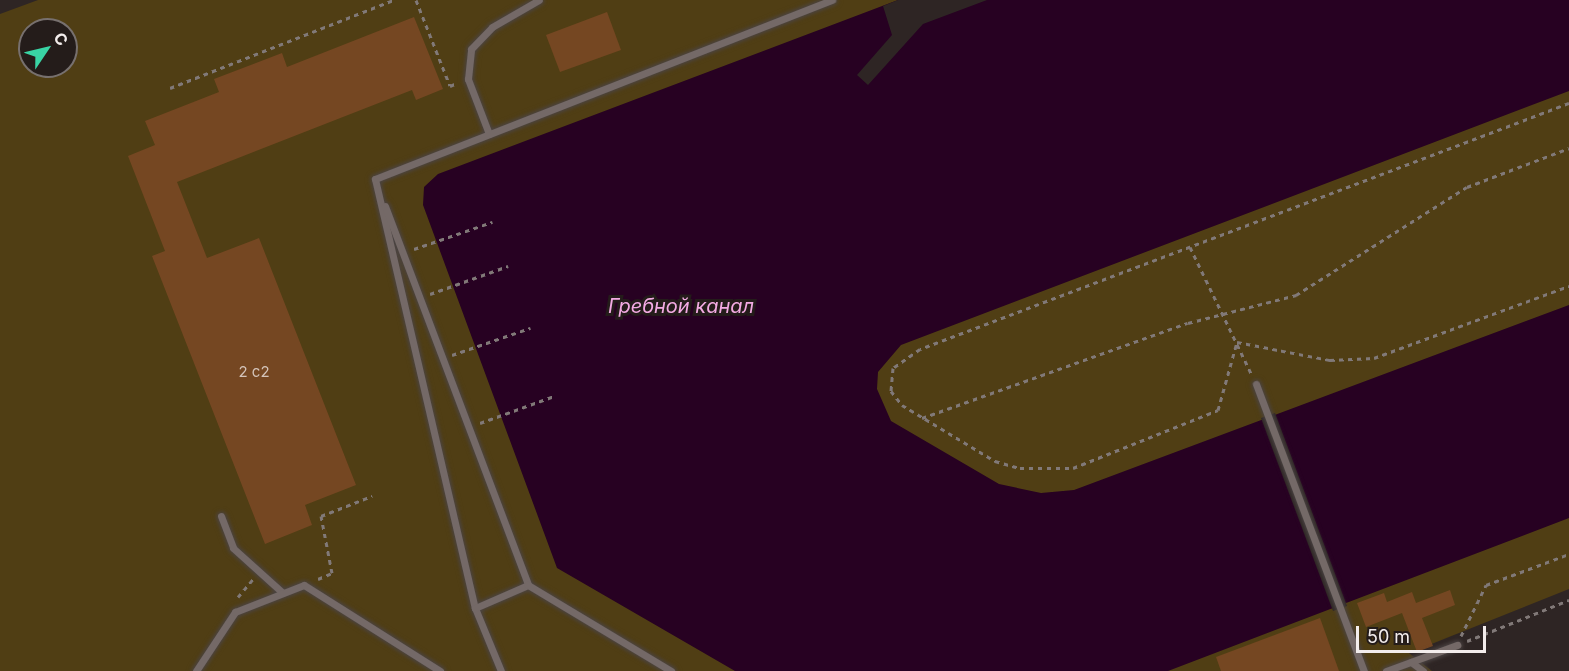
<!DOCTYPE html>
<html>
<head>
<meta charset="utf-8">
<style>
  body { margin:0 }
  #map { position:relative; width:1569px; height:671px; overflow:hidden; background:#2e2524; font-family:Inter,sans-serif }
  div>[style] { position:absolute }
  .green>* { inset:0; background:#503e14 }
  .water>* { inset:0; background:#270122 }
  .pier>* { inset:0; background:#2e2524 }
  .building>* { inset:0; background:#754722 }
  .path>* { height:3px; margin-top:-1.5px; transform-origin:0; background:repeating-linear-gradient(90deg,#817978 0 4.5px,transparent 0 9px) }
  .roads { filter:drop-shadow(0 0 2px #4b4443) drop-shadow(0 0 2px #4b4443) }
  .lane>* { height:7px; margin:-3.5px; padding:0 3.5px; transform-origin:3.5px; border-radius:3.5px; background:#746967 }
  span { translate:-50% -50%; white-space:nowrap; text-align:center; line-height:1.15; -webkit-text-stroke:6px #241c1a; paint-order:stroke }
  .number-label { font-size:15px; color:#d4c4ba }
  .number-label span { -webkit-text-stroke-width:0 }
  .water-label { font-size:20px; color:#f3aae3; font-style:italic }
  .north { position:absolute; left:18px; top:18px; width:60px; height:60px; box-sizing:border-box; background:#241c1a; border:2px solid #77706e; border-radius:50%; rotate:55deg; font-size:16px; font-weight:700; line-height:24px; text-align:center; color:#f3edec }
  .north::after { content:''; display:block; margin:auto; width:21px; height:27px; background:#39d4a5; clip-path:polygon(50% 0,100% 100%,50% 72%,0 100%) }
  .scale { position:absolute; left:1356px; top:626px; width:130px; height:27px; box-sizing:border-box; border:3px solid #f3edec; border-top:0; padding-left:8px; font-size:18px; line-height:21px; white-space:nowrap; color:#f3edec; -webkit-text-stroke:4px #241c1a; paint-order:stroke }
</style>
</head>
<body>
<div id="map">
  <div class="green">
    <i style="clip-path:polygon(evenodd,38px 0,1569px 0,1569px 589px,1409px 653px,1432px 671px,0 671px,0 14px,38px 0,30px 30px,66px 30px,66px 66px,30px 66px,30px 30px)"></i>
  </div>
  <div class="water">
    <i style="clip-path:polygon(898px 0,1569px 0,1569px 91px,901px 345px,878px 372px,877px 389px,891px 421px,999px 484px,1041px 493px,1074px 490px,1569px 305px,1569px 518px,1168px 671px,735px 671px,557px 568px,423px 205px,424px 187px,438px 174px)"></i>
  </div>
  <div class="pier">
    <i style="clip-path:polygon(898px 0,987px 0,923px 24px,868px 85px,857px 75px,892px 35px,883px 6px)"></i>
    <i style="clip-path:polygon(1275px 413px,1347px 606px,1333px 611px,1261px 418px)"></i>
  </div>
  <div class="building">
    <i style="clip-path:polygon(607px 12px,621px 50px,560px 72px,546px 35px)"></i>
    <i style="clip-path:polygon(414px 17px,443px 89px,416px 100px,412px 90px,177px 182px,207px 258px,259px 238px,356px 485px,305px 505px,312px 525px,265px 544px,152px 256px,165px 251px,128px 156px,155px 145px,145px 121px,219px 92px,214px 79px,282px 53px,287px 67px)"></i>
    <i style="clip-path:polygon(1450px 590px,1455px 605px,1422px 618px,1433px 646px,1417px 652px,1402px 613px,1366px 627px,1357px 603px,1384px 593px,1387px 602px,1412px 592px,1416px 603px)"></i>
    <i style="clip-path:polygon(1320px 618px,1339px 671px,1221px 671px,1216px 657px)"></i>
  </div>
  <div class="path">
    <i style="left:416px;top:0;width:92px;rotate:68.4deg"></i>
    <i style="left:450px;top:86px;width:8px;rotate:-23deg"></i>
    <i style="left:170px;top:88px;width:240px;rotate:-21.5deg"></i>
    <i style="left:1569px;top:103px;width:694px;rotate:159.24deg"></i>
    <i style="left:920px;top:349px;width:33px;rotate:145deg"></i>
    <i style="left:893px;top:368px;width:23px;rotate:95deg"></i>
    <i style="left:891px;top:391px;width:18px;rotate:52deg"></i>
    <i style="left:902px;top:405px;width:109px;rotate:31.1deg"></i>
    <i style="left:995px;top:461px;width:26px;rotate:16deg"></i>
    <i style="left:1020px;top:468px;width:53px"></i>
    <i style="left:1073px;top:468px;width:156px;rotate:-21.8deg"></i>
    <i style="left:1218px;top:410px;width:71px;rotate:-74.4deg"></i>
    <i style="left:1237px;top:342px;width:95px;rotate:11deg"></i>
    <i style="left:1330px;top:360px;width:44px;rotate:-2.6deg"></i>
    <i style="left:1374px;top:358px;width:208px;rotate:-20.3deg"></i>
    <i style="left:1190px;top:247px;width:142px;rotate:64.2deg"></i>
    <i style="left:414px;top:249px;width:83px;rotate:-19.1deg"></i>
    <i style="left:430px;top:294px;width:83px;rotate:-19.7deg"></i>
    <i style="left:452px;top:355px;width:83px;rotate:-19.1deg"></i>
    <i style="left:922px;top:418px;width:282px;rotate:-19.7deg"></i>
    <i style="left:1188px;top:323px;width:112px;rotate:-14.5deg"></i>
    <i style="left:1296px;top:295px;width:202px;rotate:-32.3deg"></i>
    <i style="left:1467px;top:187px;width:109px;rotate:-20.9deg"></i>
    <i style="left:480px;top:423px;width:79px;rotate:-20deg"></i>
    <i style="left:318px;top:579px;width:15px;rotate:-23deg"></i>
    <i style="left:332px;top:573px;width:58px;rotate:-100.9deg"></i>
    <i style="left:321px;top:516px;width:55px;rotate:-21.4deg"></i>
    <i style="left:238px;top:597px;width:23px;rotate:-50deg"></i>
    <i style="left:1461px;top:636px;width:57px;rotate:-63.9deg"></i>
    <i style="left:1486px;top:585px;width:89px;rotate:-20.5deg"></i>
    <i style="left:1467px;top:641px;width:110px;rotate:-21.9deg"></i>
  </div>
  <div class="roads">
    <div class="lane">
      <i style="left:489px;top:134px;width:59px;rotate:-110.9deg"></i>
      <i style="left:468px;top:79px;width:30px;rotate:-84deg"></i>
      <i style="left:471px;top:49px;width:30px;rotate:-46deg"></i>
      <i style="left:492px;top:27px;width:54px;rotate:-29.9deg"></i>
      <i style="left:375px;top:179px;width:441px;rotate:76.9deg"></i>
      <i style="left:475px;top:608px;width:68px;rotate:67.6deg"></i>
      <i style="left:375px;top:179px;width:491px;rotate:-21.4deg"></i>
      <i style="left:385px;top:206px;width:405px;rotate:69.3deg"></i>
      <i style="left:528px;top:585px;width:58px;rotate:156.5deg"></i>
      <i style="left:1256px;top:384px;width:307px;rotate:69.4deg"></i>
      <i style="left:221px;top:516px;width:34px;rotate:69deg"></i>
      <i style="left:233px;top:548px;width:67px;rotate:42deg"></i>
      <i style="left:528px;top:585px;width:167px;rotate:31deg"></i>
      <i style="left:1411px;top:662px;width:15px;rotate:37deg"></i>
      <i style="left:196px;top:671px;width:71px;rotate:-56.5deg"></i>
      <i style="left:235px;top:612px;width:74px;rotate:-21.4deg"></i>
      <i style="left:304px;top:585px;width:161px;rotate:32.3deg"></i>
      <i style="left:1386px;top:671px;width:76px;rotate:-20.1deg"></i>
    </div>
  </div>
  <div class="number-label">
    <span style="left:254px;top:372px">2 с2</span>
  </div>
  <div class="water-label">
    <span style="left:681px;top:306px">Гребной канал</span>
  </div>
  <div class="north">С</div>
  <div class="scale">50 m</div>
</div>
</body>
</html>
